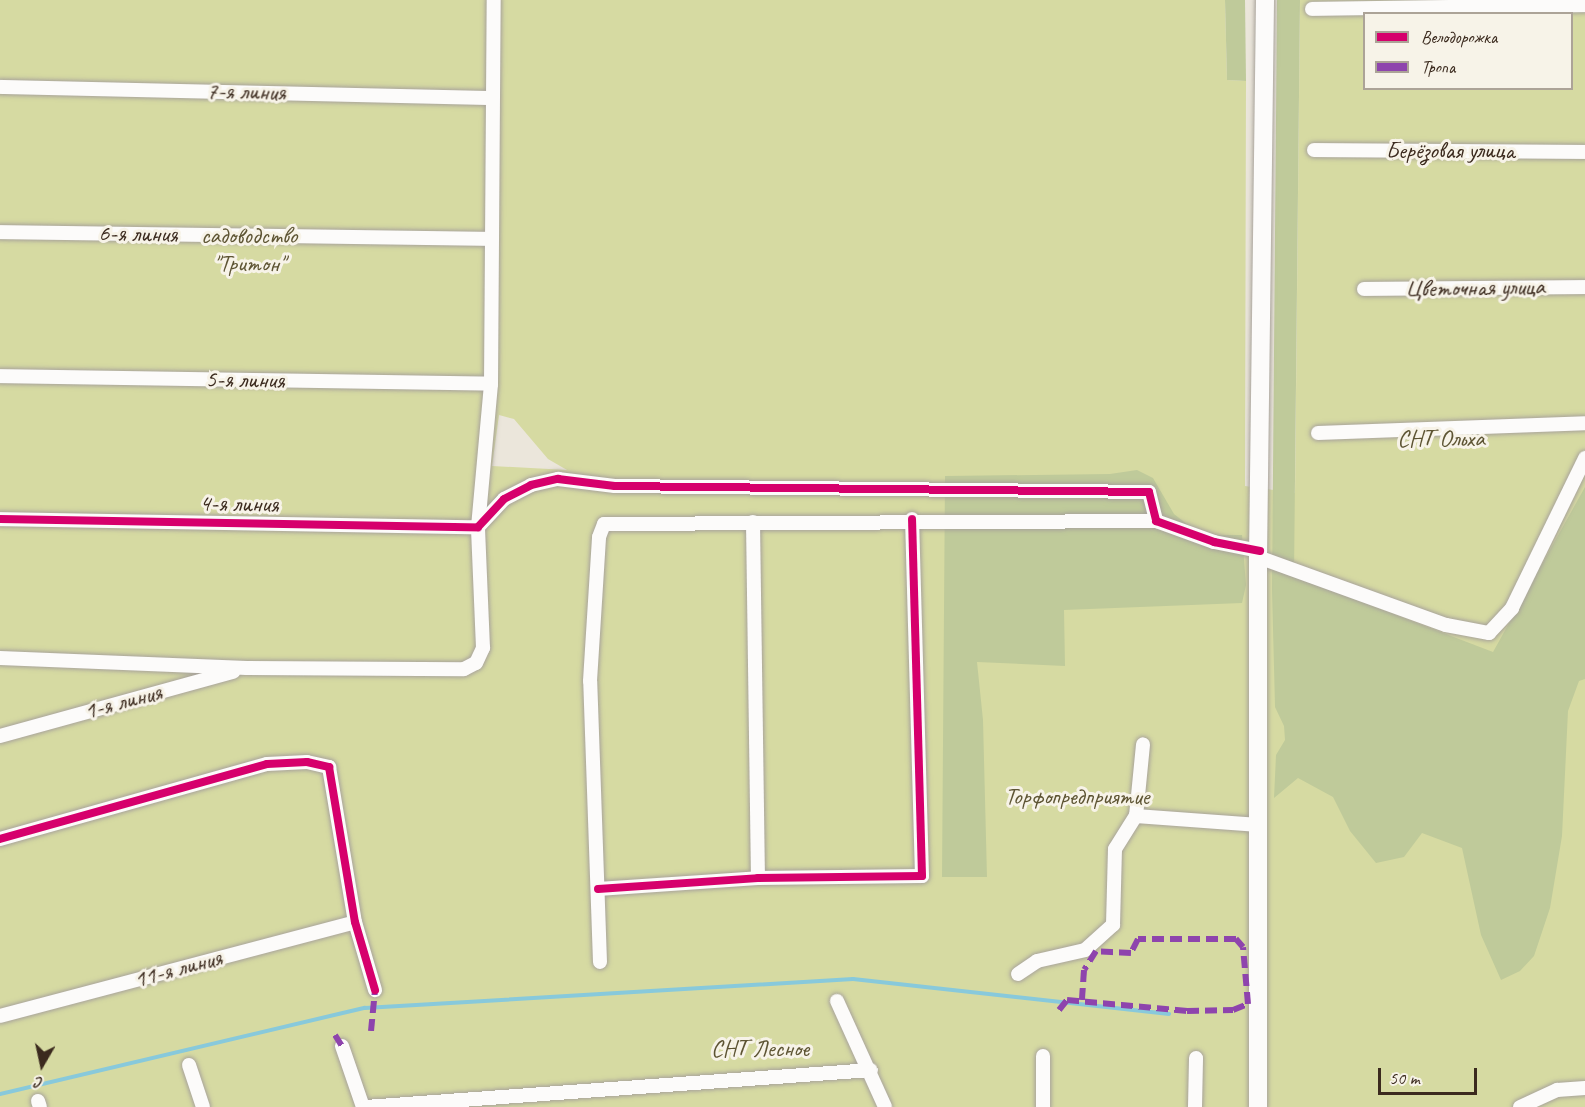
<!DOCTYPE html>
<html>
<head>
<meta charset="utf-8">
<style>
  body { margin:0 }
  #map { position:relative; width:1585px; height:1107px; overflow:hidden; background:#ebe6db; font-family:Caveat,sans-serif }
  div>[style] { position:absolute }
  .green>* { inset:0; background:#d6daa2 }
  .forest>* { inset:0; background:#bfca9a }
  .stream>* { height:4px; margin:-2px; padding:0 2px; transform-origin:2px; border-radius:2px; background:#88c9db }
  .roads { filter:drop-shadow(0 0 2px #a8a39b) drop-shadow(0 0 2px #a8a39b) }
  .minor>* { height:14px; margin:-7px; padding:0 7px; transform-origin:7px; border-radius:7px; background:#fcfbfa }
  .major>* { height:18px; margin:-9px; padding:0 9px; transform-origin:9px; border-radius:9px; background:#fcfbfa }
  .quiet>* { height:6px; margin-top:-3px; transform-origin:0; background:repeating-linear-gradient(90deg,#8e44ad 0 12px,transparent 0 18px) }
  .cycleway>* { height:8px; margin:-4px; padding:0 4px; transform-origin:4px; border-radius:4px; background:#d6006c }
  span { translate:-50% -50%; white-space:nowrap; text-align:center; line-height:1.15; -webkit-text-stroke:6px #f7f3e8; paint-order:stroke }
  .street-label { font-size:24px; color:#3b2a1e }
  .park-label { font-size:24px; color:#5d5433 }
  .legend { position:absolute; left:1363px; top:12px; width:210px; height:78px; box-sizing:border-box; background:#f7f3e8; border:2px solid #aca397; margin:0; padding:8px 10px; list-style:none; font-size:18px; color:#3b2a1e }
  .legend li { display:flex; align-items:center; gap:12px; height:30px }
  .legend b { width:30px; border:2px solid #aca397 }
  .north { position:absolute; left:12px; top:1035px; width:60px; height:60px; -webkit-text-stroke:4px #f7f3e8; paint-order:stroke; rotate:189deg; font-size:16px; font-weight:700; line-height:24px; text-align:center; color:#3b2a1e }
  .north::after { content:''; display:block; margin:auto; width:21px; height:27px; background:#3b2a1e; clip-path:polygon(50% 0,100% 100%,50% 72%,0 100%) }
  .scale { position:absolute; left:1378px; top:1068px; width:99px; height:27px; box-sizing:border-box; border:3px solid #3b2a1e; border-top:0; padding-left:8px; font-size:18px; line-height:21px; white-space:nowrap; color:#3b2a1e; -webkit-text-stroke:4px #f7f3e8; paint-order:stroke }
</style>
</head>
<body>
<div id="map">
  <div class="green">
    <i style="clip-path:polygon(evenodd,0 0,1225px 0,1227px 80px,1246px 81px,1245px 486px,1295px 493px,1300px 0,1585px 0,1585px 1107px,0 1107px,0 0,1364px 14px,1572px 14px,1572px 88px,1364px 88px,1364px 14px,0 0,499px 415px,514px 419px,548px 459px,567px 470px,492px 466px,499px 415px)"></i>
  </div>
  <div class="forest">
    <i style="clip-path:polygon(1225px 0,1245px 0,1246px 81px,1227px 80px)"></i>
    <i style="clip-path:polygon(1277px 0,1300px 0,1294px 576px,1493px 652px,1585px 487px,1585px 679px,1579px 681px,1568px 711px,1562px 836px,1550px 908px,1534px 956px,1520px 971px,1501px 980px,1481px 935px,1462px 848px,1422px 833px,1404px 857px,1376px 863px,1350px 831px,1333px 797px,1298px 778px,1274px 798px,1276px 755px,1285px 740px,1284px 726px,1275px 707px,1272px 589px)"></i>
    <i style="clip-path:polygon(1137px 470px,1153px 478px,1174px 514px,1188px 525px,1214px 535px,1242px 535px,1246px 585px,1242px 603px,1064px 610px,1065px 666px,977px 662px,983px 720px,987px 877px,942px 877px,945px 476px,1110px 474px)"></i>
  </div>
  <div class="stream">
    <i style="left:0;top:1094px;width:375px;rotate:-13.3deg"></i>
    <i style="left:365px;top:1008px;width:489px;rotate:-3.4deg"></i>
    <i style="left:853px;top:979px;width:318px;rotate:6.3deg"></i>
  </div>
  <div class="roads">
    <div class="minor">
      <i style="left:1312px;top:9px;width:273px;rotate:-0.8deg"></i>
      <i style="left:0;top:87px;width:492px;rotate:1.3deg"></i>
      <i style="left:1314px;top:150px;width:271px;rotate:0.4deg"></i>
      <i style="left:0;top:232px;width:491px;rotate:0.8deg"></i>
      <i style="left:1364px;top:289px;width:221px;rotate:-0.5deg"></i>
      <i style="left:0;top:376px;width:491px;rotate:0.9deg"></i>
      <i style="left:1318px;top:433px;width:267px;rotate:-2.1deg"></i>
      <i style="left:0;top:519px;width:478px;rotate:1deg"></i>
      <i style="left:478px;top:527px;width:38px;rotate:-47deg"></i>
      <i style="left:504px;top:499px;width:30px;rotate:-27deg"></i>
      <i style="left:531px;top:485px;width:28px;rotate:-13deg"></i>
      <i style="left:558px;top:479px;width:57px;rotate:7deg"></i>
      <i style="left:615px;top:486px;width:534px;rotate:0.64deg"></i>
      <i style="left:1149px;top:492px;width:30px;rotate:76deg"></i>
      <i style="left:1156px;top:521px;width:62px;rotate:19.9deg"></i>
      <i style="left:1214px;top:542px;width:47px;rotate:11.1deg"></i>
      <i style="left:753px;top:522px;width:356px;rotate:89.2deg"></i>
      <i style="left:1258px;top:557px;width:200px;rotate:19.9deg"></i>
      <i style="left:1446px;top:625px;width:44px;rotate:10.5deg"></i>
      <i style="left:1489px;top:633px;width:34px;rotate:-47deg"></i>
      <i style="left:1512px;top:608px;width:167px;rotate:-64deg"></i>
      <i style="left:0;top:658px;width:247px;rotate:2.3deg"></i>
      <i style="left:247px;top:668px;width:217px;rotate:0.3deg"></i>
      <i style="left:464px;top:669px;width:13px;rotate:-27deg"></i>
      <i style="left:476px;top:663px;width:17px;rotate:-65deg"></i>
      <i style="left:483px;top:648px;width:121px;rotate:-92.4deg"></i>
      <i style="left:478px;top:527px;width:144px;rotate:-84.8deg"></i>
      <i style="left:491px;top:384px;width:384px;rotate:-89.6deg"></i>
      <i style="left:0;top:736px;width:242px;rotate:-15.4deg"></i>
      <i style="left:1136px;top:816px;width:123px;rotate:4.2deg"></i>
      <i style="left:0;top:839px;width:277px;rotate:-15.7deg"></i>
      <i style="left:267px;top:764px;width:40px;rotate:-2.9deg"></i>
      <i style="left:307px;top:762px;width:23px;rotate:13deg"></i>
      <i style="left:329px;top:767px;width:157px;rotate:80.5deg"></i>
      <i style="left:355px;top:922px;width:71px;rotate:73.6deg"></i>
      <i style="left:598px;top:889px;width:160px;rotate:-3.9deg"></i>
      <i style="left:758px;top:878px;width:164px;rotate:-0.7deg"></i>
      <i style="left:922px;top:876px;width:357px;rotate:-91.6deg"></i>
      <i style="left:600px;top:962px;width:281px;rotate:-92deg"></i>
      <i style="left:590px;top:681px;width:144px;rotate:-86.4deg"></i>
      <i style="left:599px;top:537px;width:14px;rotate:-69deg"></i>
      <i style="left:604px;top:524px;width:552px;rotate:-0.31deg"></i>
      <i style="left:1018px;top:974px;width:23px;rotate:-34deg"></i>
      <i style="left:1037px;top:961px;width:49px;rotate:-12.9deg"></i>
      <i style="left:1085px;top:950px;width:38px;rotate:-42deg"></i>
      <i style="left:1113px;top:925px;width:76px;rotate:-88.5deg"></i>
      <i style="left:1115px;top:849px;width:39px;rotate:-58deg"></i>
      <i style="left:1136px;top:816px;width:72px;rotate:-84.4deg"></i>
      <i style="left:837px;top:1001px;width:116px;rotate:65.6deg"></i>
      <i style="left:0;top:1016px;width:367px;rotate:-14.8deg"></i>
      <i style="left:342px;top:1046px;width:65px;rotate:71deg"></i>
      <i style="left:189px;top:1065px;width:44px;rotate:71.6deg"></i>
      <i style="left:38px;top:1101px;width:6px;rotate:72deg"></i>
      <i style="left:366px;top:1107px;width:506px;rotate:-4.19deg"></i>
      <i style="left:1043px;top:1107px;width:51px;rotate:-90deg"></i>
      <i style="left:1195px;top:1107px;width:49px;rotate:-88.8deg"></i>
      <i style="left:1520px;top:1107px;width:41px;rotate:-24.7deg"></i>
      <i style="left:1557px;top:1090px;width:28px;rotate:-4deg"></i>
    </div>
    <div class="major">
      <i style="left:1258px;top:1107px;width:550px;rotate:-90deg"></i>
      <i style="left:1258px;top:557px;width:557px;rotate:-89.28deg"></i>
    </div>
  </div>
  <div class="quiet">
    <i style="left:1059px;top:1010px;width:13px;rotate:-51deg"></i>
    <i style="left:1067px;top:1000px;width:121px;rotate:5.2deg"></i>
    <i style="left:1187px;top:1011px;width:46px;rotate:-1.2deg"></i>
    <i style="left:1233px;top:1010px;width:16px;rotate:-22deg"></i>
    <i style="left:1248px;top:1004px;width:57px;rotate:-95deg"></i>
    <i style="left:1243px;top:947px;width:11px;rotate:-131deg"></i>
    <i style="left:1236px;top:939px;width:98px;rotate:180deg"></i>
    <i style="left:1138px;top:939px;width:16px;rotate:117deg"></i>
    <i style="left:1131px;top:953px;width:35px;rotate:-177deg"></i>
    <i style="left:1096px;top:951px;width:22px;rotate:122deg"></i>
    <i style="left:1084px;top:970px;width:30px;rotate:94deg"></i>
    <i style="left:371px;top:1031px;width:41px;rotate:-84.4deg"></i>
    <i style="left:335px;top:1035px;width:13px;rotate:58deg"></i>
  </div>
  <div class="cycleway">
    <i style="left:0;top:519px;width:478px;rotate:1deg"></i>
    <i style="left:478px;top:527px;width:38px;rotate:-47deg"></i>
    <i style="left:504px;top:499px;width:30px;rotate:-27deg"></i>
    <i style="left:531px;top:485px;width:28px;rotate:-13deg"></i>
    <i style="left:558px;top:479px;width:57px;rotate:7deg"></i>
    <i style="left:615px;top:486px;width:534px;rotate:0.64deg"></i>
    <i style="left:1149px;top:492px;width:30px;rotate:76deg"></i>
    <i style="left:1156px;top:521px;width:62px;rotate:19.9deg"></i>
    <i style="left:1214px;top:542px;width:47px;rotate:11.1deg"></i>
    <i style="left:0;top:839px;width:277px;rotate:-15.7deg"></i>
    <i style="left:267px;top:764px;width:40px;rotate:-2.9deg"></i>
    <i style="left:307px;top:762px;width:23px;rotate:13deg"></i>
    <i style="left:329px;top:767px;width:157px;rotate:80.5deg"></i>
    <i style="left:355px;top:922px;width:71px;rotate:73.6deg"></i>
    <i style="left:598px;top:889px;width:160px;rotate:-3.9deg"></i>
    <i style="left:758px;top:878px;width:164px;rotate:-0.7deg"></i>
    <i style="left:922px;top:876px;width:357px;rotate:-91.6deg"></i>
  </div>
  <div class="street-label">
    <span style="left:246px;top:92px;rotate:1deg">7-я линия</span>
    <span style="left:1450px;top:151px">Берёзовая улица</span>
    <span style="left:138px;top:234px;rotate:1deg">6-я линия</span>
    <span style="left:1475px;top:288px;rotate:-1deg">Цветочная улица</span>
    <span style="left:245px;top:380px;rotate:1deg">5-я линия</span>
    <span style="left:239px;top:504px;rotate:1deg">4-я линия</span>
    <span style="left:123px;top:702px;rotate:-15deg">1-я линия</span>
    <span style="left:178px;top:969px;rotate:-15deg">11-я линия</span>
  </div>
  <div class="park-label">
    <span style="left:249px;top:250px">садоводство<br>"Тритон"</span>
    <span style="left:1441px;top:439px">СНТ Ольха</span>
    <span style="left:1077px;top:797px">Торфопредприятие</span>
    <span style="left:760px;top:1049px">СНТ Лесное</span>
  </div>
  <ul class="legend">
  <li><b style="height:8px;background:#d6006c"></b>Велодорожка</li>
  <li><b style="height:8px;background:#8e44ad"></b>Тропа</li>
  </ul>
  <div class="north">С</div>
  <div class="scale">50 m</div>
</div>
</body>
</html>
